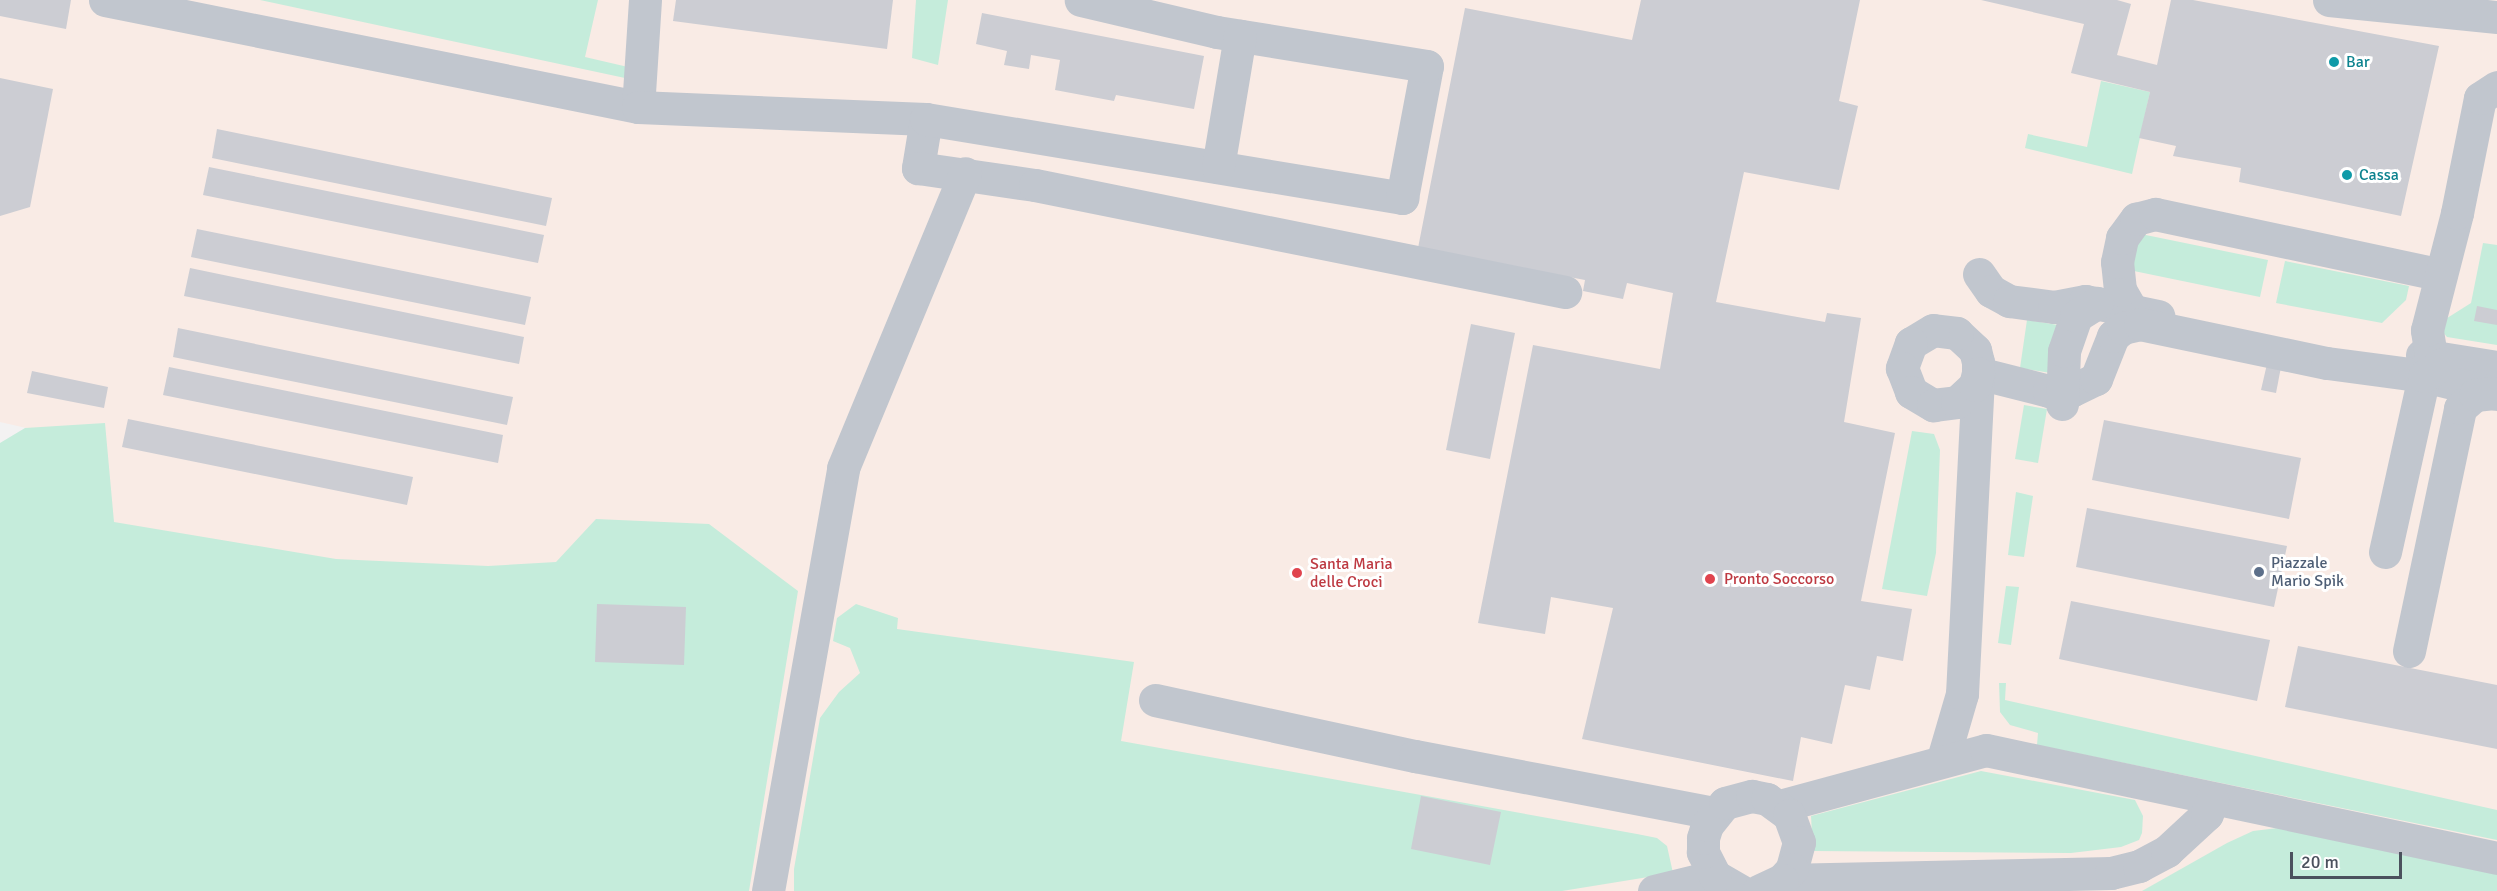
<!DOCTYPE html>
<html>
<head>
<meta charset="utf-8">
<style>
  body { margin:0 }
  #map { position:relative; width:2497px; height:891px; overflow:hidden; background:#f3f2f2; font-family:Signika,sans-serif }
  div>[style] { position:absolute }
  .medical>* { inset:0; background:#f9ebe5 }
  .green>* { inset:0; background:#c5ecdb }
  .building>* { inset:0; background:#cccdd3 }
  .minor>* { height:33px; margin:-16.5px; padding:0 16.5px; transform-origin:16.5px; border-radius:16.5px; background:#c1c6ce }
  .dots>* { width:16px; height:16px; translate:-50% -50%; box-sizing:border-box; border:3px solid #fff; border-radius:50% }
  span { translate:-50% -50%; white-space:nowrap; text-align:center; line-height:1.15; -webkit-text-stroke:6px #fff; paint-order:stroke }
  .culture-label { font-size:16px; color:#0d838f }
  .left { translate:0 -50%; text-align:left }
  .service-label { font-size:16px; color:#4e5e75 }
  .health-label { font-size:16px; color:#be3a42 }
  .scale { position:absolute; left:2290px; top:852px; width:112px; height:27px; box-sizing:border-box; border:3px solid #4b515d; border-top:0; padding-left:8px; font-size:18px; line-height:21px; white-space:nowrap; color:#4b515d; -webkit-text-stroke:4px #fff; paint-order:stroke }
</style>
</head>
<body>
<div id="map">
  <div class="medical">
    <i style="clip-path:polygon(0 0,2497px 0,2497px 891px,89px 891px,57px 435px,0 422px)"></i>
  </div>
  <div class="green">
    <i style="clip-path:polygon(260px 0,598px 0,585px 57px,628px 67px,625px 78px)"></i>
    <i style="clip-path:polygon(916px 0,948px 0,938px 65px,912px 58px)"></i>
    <i style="clip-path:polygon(2101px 81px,2150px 92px,2132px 174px,2025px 148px,2028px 134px,2087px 147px)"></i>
    <i style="clip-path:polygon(2136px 233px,2268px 260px,2260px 297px,2129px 270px)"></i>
    <i style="clip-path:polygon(2483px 243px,2497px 245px,2497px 345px,2447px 337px,2442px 331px,2444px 320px,2471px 303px)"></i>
    <i style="clip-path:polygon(2285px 261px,2409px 286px,2406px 300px,2382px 323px,2276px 303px)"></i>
    <i style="clip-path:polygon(2027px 320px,2058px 325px,2051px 373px,2020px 368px)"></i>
    <i style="clip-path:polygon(2024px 405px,2047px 409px,2038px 463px,2015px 459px)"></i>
    <i style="clip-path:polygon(105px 423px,114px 522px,336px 559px,488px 566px,556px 562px,596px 519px,709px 524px,798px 591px,749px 891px,0 891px,0 443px,25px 428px)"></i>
    <i style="clip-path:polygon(1912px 431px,1934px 434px,1940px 450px,1936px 553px,1927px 596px,1882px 589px)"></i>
    <i style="clip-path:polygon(2016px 492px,2033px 496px,2024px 557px,2008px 555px)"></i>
    <i style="clip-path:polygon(2006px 586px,2019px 587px,2011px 645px,1998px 643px)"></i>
    <i style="clip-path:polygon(856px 604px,898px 618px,897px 629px,1134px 662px,1121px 741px,1637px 834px,1657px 838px,1667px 846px,1673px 873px,1562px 891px,794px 891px,794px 869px,820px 718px,839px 692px,860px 673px,850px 648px,833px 641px,837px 618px)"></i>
    <i style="clip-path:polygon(1999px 683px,2006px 683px,2005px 700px,2497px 810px,2497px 840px,2037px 745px,2038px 733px,2010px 725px,2000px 712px)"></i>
    <i style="clip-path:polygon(1981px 771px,2135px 800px,2143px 816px,2142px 833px,2139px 840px,2121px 847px,2071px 853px,1813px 851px,1811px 816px)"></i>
    <i style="clip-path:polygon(2278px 828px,2497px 872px,2497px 891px,2142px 891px,2227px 843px,2253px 831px)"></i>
  </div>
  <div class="building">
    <i style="clip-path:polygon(0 0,71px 0,66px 29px,0 16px)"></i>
    <i style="clip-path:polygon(676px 0,893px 0,887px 49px,673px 21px)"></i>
    <i style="clip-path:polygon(1641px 0,1860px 0,1839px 101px,1858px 106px,1839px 190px,1744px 172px,1716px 302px,1825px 322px,1827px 313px,1861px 318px,1844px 422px,1895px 433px,1861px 601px,1912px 609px,1903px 661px,1877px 656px,1870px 690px,1845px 685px,1832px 744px,1801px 737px,1793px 781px,1582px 739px,1613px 608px,1551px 597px,1545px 634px,1478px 623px,1533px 345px,1660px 369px,1673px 293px,1627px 283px,1623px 299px,1583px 291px,1585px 280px,1418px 248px,1465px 8px,1632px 40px)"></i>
    <i style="clip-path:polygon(1981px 0,2117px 0,2131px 4px,2117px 55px,2157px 65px,2171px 0,2193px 0,2439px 46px,2401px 216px,2239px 182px,2241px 168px,2173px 156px,2176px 146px,2139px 138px,2150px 92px,2071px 73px,2084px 24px)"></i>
    <i style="clip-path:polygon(982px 13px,1204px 56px,1194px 109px,1116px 95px,1114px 101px,1055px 90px,1060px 60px,1031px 55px,1029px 69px,1004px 65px,1007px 51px,976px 44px)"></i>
    <i style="clip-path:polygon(0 78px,53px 89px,30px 207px,0 216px)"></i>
    <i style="clip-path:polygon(217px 129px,552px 198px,546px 226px,212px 158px)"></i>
    <i style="clip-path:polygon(209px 167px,544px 235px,538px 263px,203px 195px)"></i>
    <i style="clip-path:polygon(197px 229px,531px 297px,525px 325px,191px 257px)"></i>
    <i style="clip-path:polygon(190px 268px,524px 337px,519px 364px,184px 296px)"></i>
    <i style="clip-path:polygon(2477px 306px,2497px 310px,2497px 325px,2474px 321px)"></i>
    <i style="clip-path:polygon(1471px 324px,1515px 333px,1490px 459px,1446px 450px)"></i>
    <i style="clip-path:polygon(178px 328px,513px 397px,507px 425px,173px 357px)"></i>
    <i style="clip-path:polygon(2267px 364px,2281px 367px,2276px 393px,2261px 390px)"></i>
    <i style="clip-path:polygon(169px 367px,503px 435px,498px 463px,163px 395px)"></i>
    <i style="clip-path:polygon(32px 371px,108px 387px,104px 408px,27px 393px)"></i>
    <i style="clip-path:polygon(128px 419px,413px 477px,407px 505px,122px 447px)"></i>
    <i style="clip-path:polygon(2104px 420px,2301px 458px,2289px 519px,2092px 480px)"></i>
    <i style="clip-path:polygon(2087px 508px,2287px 546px,2274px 607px,2076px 567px)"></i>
    <i style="clip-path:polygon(2071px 601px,2270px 640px,2257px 701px,2059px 659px)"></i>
    <i style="clip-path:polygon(597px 604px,686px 607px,684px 665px,595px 662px)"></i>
    <i style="clip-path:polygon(2298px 646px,2497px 685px,2497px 749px,2285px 707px)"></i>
    <i style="clip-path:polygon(1421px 796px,1501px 812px,1490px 865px,1411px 849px)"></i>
  </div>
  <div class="minor">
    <i style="left:105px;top:0;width:544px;rotate:11.35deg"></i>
    <i style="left:645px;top:0;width:107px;rotate:93.7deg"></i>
    <i style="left:638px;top:107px;width:288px;rotate:2.4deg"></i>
    <i style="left:926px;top:119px;width:50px;rotate:99.3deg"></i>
    <i style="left:918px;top:168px;width:118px;rotate:8.3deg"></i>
    <i style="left:1035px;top:185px;width:541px;rotate:11.41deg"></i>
    <i style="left:2329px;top:0;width:169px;rotate:5.8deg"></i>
    <i style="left:926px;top:119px;width:483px;rotate:9.4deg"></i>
    <i style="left:1402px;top:198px;width:134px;rotate:-79.3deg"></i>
    <i style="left:1427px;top:66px;width:213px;rotate:-170.8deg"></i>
    <i style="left:1217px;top:32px;width:140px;rotate:-166.8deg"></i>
    <i style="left:1218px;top:167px;width:133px;rotate:-80.5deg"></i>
    <i style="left:1979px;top:274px;width:21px;rotate:55deg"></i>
    <i style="left:1991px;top:291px;width:21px;rotate:29deg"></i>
    <i style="left:2009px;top:301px;width:45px;rotate:7.6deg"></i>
    <i style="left:2054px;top:307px;width:32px;rotate:-11deg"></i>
    <i style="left:2085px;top:301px;width:75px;rotate:11.6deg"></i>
    <i style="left:2139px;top:323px;width:38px;rotate:-120deg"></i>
    <i style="left:2120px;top:290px;width:28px;rotate:-96deg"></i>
    <i style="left:2117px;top:262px;width:25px;rotate:-78deg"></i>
    <i style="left:2122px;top:238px;width:24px;rotate:-54deg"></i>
    <i style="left:2136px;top:219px;width:20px;rotate:-15deg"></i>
    <i style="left:2155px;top:214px;width:292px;rotate:12deg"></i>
    <i style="left:2422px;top:355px;width:76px;rotate:9.1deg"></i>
    <i style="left:2443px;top:371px;width:19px;rotate:-129deg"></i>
    <i style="left:2431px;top:356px;width:26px;rotate:-99deg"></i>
    <i style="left:2427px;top:330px;width:121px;rotate:-75.6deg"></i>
    <i style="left:2457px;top:213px;width:117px;rotate:-78.7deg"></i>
    <i style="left:2480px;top:98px;width:20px;rotate:-33deg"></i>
    <i style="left:1978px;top:373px;width:73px;rotate:14.2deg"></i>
    <i style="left:2049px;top:391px;width:22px"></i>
    <i style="left:2071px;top:391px;width:28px;rotate:-26deg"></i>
    <i style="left:2096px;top:379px;width:46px;rotate:-68.4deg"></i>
    <i style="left:2113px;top:336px;width:13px;rotate:-39deg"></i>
    <i style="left:2123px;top:328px;width:17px;rotate:-13deg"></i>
    <i style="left:2140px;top:324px;width:191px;rotate:11.8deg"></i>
    <i style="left:2327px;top:363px;width:98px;rotate:7.6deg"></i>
    <i style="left:2424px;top:376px;width:75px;rotate:13.9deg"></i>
    <i style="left:2062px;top:404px;width:53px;rotate:-87.8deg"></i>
    <i style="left:2064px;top:351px;width:37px;rotate:-71deg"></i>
    <i style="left:2076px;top:316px;width:25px;rotate:-32deg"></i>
    <i style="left:2385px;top:552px;width:180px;rotate:-77.5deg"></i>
    <i style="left:2424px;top:376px;width:22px;rotate:-34deg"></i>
    <i style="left:2409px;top:651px;width:248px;rotate:-78.1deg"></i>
    <i style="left:2460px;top:408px;width:20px;rotate:-41deg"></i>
    <i style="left:2475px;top:395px;width:19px;rotate:-6deg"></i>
    <i style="left:1155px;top:700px;width:266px;rotate:12.2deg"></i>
    <i style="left:1415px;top:756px;width:304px;rotate:10.8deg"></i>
    <i style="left:1943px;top:759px;width:68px;rotate:-73.7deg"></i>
    <i style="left:1962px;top:694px;width:321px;rotate:-87.1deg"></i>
    <i style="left:1978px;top:373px;width:11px;rotate:-90deg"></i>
    <i style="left:1978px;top:362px;width:12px;rotate:-104deg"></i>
    <i style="left:1975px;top:350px;width:25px;rotate:-137deg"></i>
    <i style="left:1957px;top:333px;width:24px;rotate:-173deg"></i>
    <i style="left:1933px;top:330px;width:26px;rotate:149deg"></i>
    <i style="left:1911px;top:343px;width:27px;rotate:110deg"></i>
    <i style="left:1902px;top:368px;width:26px;rotate:69deg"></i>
    <i style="left:1911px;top:392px;width:26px;rotate:31deg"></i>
    <i style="left:1933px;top:405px;width:24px;rotate:-7deg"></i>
    <i style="left:1957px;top:402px;width:25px;rotate:-43deg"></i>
    <i style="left:1975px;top:385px;width:12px;rotate:-76deg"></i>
    <i style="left:1780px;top:806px;width:213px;rotate:-15.2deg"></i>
    <i style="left:1986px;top:750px;width:522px;rotate:11.93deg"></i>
    <i style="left:1782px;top:880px;width:329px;rotate:-1.2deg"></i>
    <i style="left:2111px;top:873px;width:29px;rotate:-14deg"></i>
    <i style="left:2139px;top:866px;width:32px;rotate:-28deg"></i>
    <i style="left:2167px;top:851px;width:54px;rotate:-42.8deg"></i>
    <i style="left:2207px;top:814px;width:15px;rotate:-70deg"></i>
    <i style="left:768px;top:891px;width:430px;rotate:-79.9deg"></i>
    <i style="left:843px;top:468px;width:319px;rotate:-67.5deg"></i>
    <i style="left:1654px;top:891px;width:63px;rotate:-13.8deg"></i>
    <i style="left:1741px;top:891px;width:30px;rotate:-150deg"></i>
    <i style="left:1715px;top:876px;width:27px;rotate:-117deg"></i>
    <i style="left:1703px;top:852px;width:14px;rotate:-90deg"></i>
    <i style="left:1703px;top:838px;width:14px;rotate:-73deg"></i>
    <i style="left:1707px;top:825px;width:28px;rotate:-51deg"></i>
    <i style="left:1725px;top:803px;width:28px;rotate:-15deg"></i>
    <i style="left:1752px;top:796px;width:15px;rotate:11deg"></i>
    <i style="left:1767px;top:799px;width:27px;rotate:36deg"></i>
    <i style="left:1789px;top:815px;width:29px;rotate:70deg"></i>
    <i style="left:1799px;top:842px;width:28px;rotate:105deg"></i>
    <i style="left:1792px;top:869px;width:15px;rotate:132deg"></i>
    <i style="left:1782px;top:880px;width:26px;rotate:155deg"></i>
  </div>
  <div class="dots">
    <i style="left:2334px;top:62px;background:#0f9aa8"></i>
    <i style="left:2347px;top:175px;background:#0f9aa8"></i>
    <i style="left:2259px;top:572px;background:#5c6f8a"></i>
    <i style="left:1297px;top:573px;background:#e0444e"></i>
    <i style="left:1710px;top:579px;background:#e0444e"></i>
  </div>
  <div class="culture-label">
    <span class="left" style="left:2346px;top:62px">Bar</span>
    <span class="left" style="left:2359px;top:175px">Cassa</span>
  </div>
  <div class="service-label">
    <span class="left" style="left:2271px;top:572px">Piazzale<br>Mario Spik</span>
  </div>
  <div class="health-label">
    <span class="left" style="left:1310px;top:573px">Santa Maria<br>delle Croci</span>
    <span class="left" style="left:1724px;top:579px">Pronto Soccorso</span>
  </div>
  <div class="scale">20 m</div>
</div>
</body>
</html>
